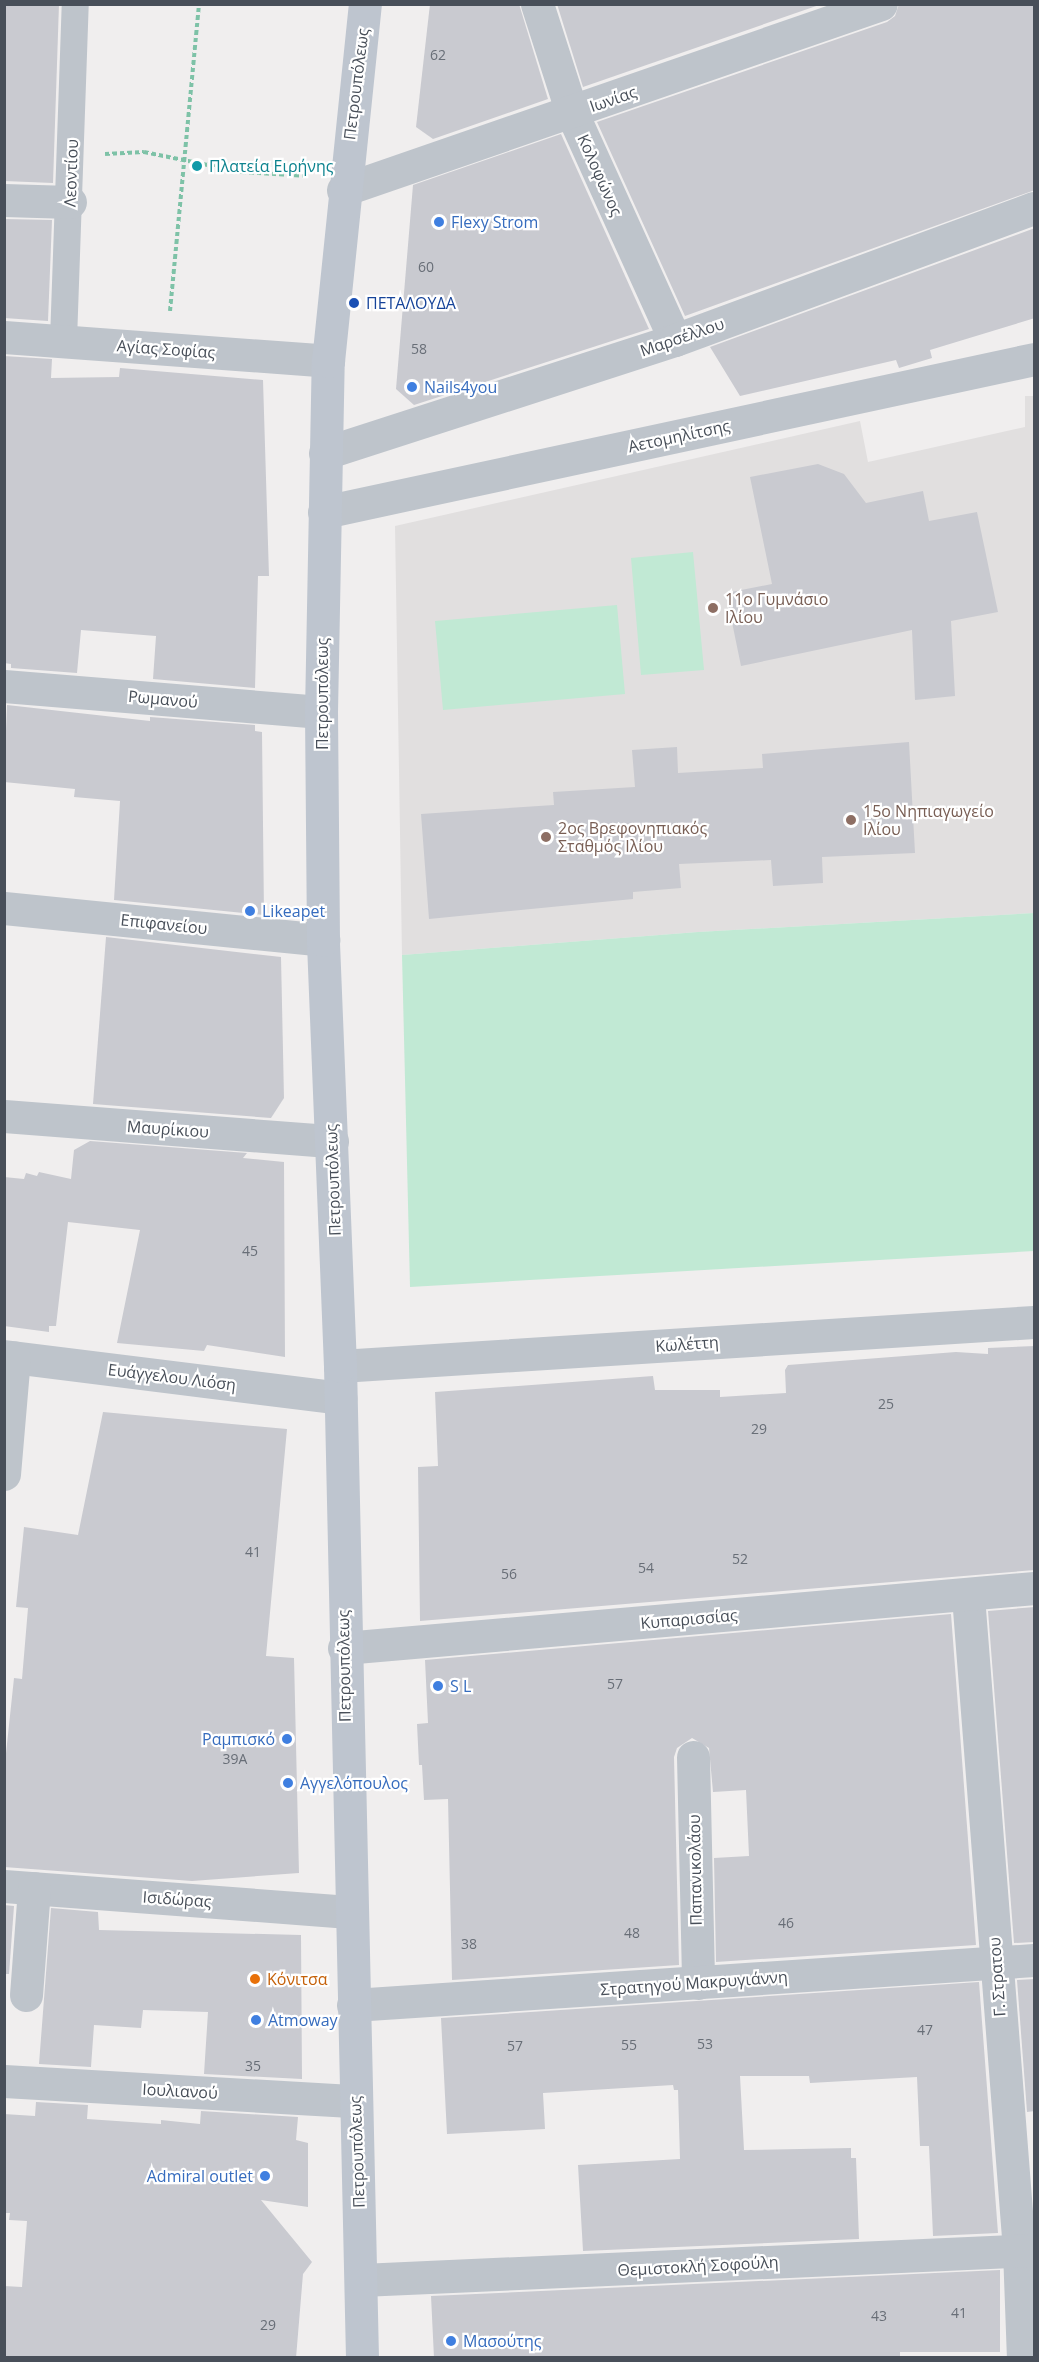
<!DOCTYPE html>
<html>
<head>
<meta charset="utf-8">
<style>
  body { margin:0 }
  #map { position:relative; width:1039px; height:2362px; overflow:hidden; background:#f0eeee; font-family:"Open Sans",sans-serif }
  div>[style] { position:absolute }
  .education>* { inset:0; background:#e1dfdf }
  .green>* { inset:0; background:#c1e9d4 }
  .building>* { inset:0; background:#c9cad0 }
  .path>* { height:4px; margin-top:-2px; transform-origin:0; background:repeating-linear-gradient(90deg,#7ec2a7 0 4.5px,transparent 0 7.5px) }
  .pedestrian>* { height:27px; margin:-13.5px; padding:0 13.5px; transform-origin:13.5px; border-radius:13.5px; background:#bec4cb }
  .minor>* { height:33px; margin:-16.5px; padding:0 16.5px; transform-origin:16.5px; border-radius:16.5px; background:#bec4cb }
  .secondary>* { height:33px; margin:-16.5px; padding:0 16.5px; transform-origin:16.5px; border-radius:16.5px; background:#bec5cf }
  .dots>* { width:16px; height:16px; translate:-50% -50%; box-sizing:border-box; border:3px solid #fff; border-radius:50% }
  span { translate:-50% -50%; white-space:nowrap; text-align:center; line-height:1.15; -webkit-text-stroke:4.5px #fff; paint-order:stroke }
  .number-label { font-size:14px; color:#686e77 }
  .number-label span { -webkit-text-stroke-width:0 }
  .street-label { font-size:16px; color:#484f59 }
  .culture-label { font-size:16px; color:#0d838f }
  .left { translate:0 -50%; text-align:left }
  .shop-label { font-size:16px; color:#366cbe }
  .right { translate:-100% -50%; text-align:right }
  .transit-label { font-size:16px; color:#164399 }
  .education-label { font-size:16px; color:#785e54 }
  .food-label { font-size:16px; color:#c56008 }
  .frame { position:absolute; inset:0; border:6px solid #484f59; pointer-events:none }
</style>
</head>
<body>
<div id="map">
  <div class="education">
    <i style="clip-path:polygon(1025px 396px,1034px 396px,1034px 913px,698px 932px,402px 955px,395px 526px,860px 421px,868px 462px,1025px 427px)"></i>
  </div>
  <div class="green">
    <i style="clip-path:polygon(693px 552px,704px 670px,641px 675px,631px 558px)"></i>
    <i style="clip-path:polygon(617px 605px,625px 694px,443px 710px,435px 621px)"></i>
    <i style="clip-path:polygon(1034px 913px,1034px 1251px,410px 1287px,402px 955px,698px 932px)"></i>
  </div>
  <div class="building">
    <i style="clip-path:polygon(4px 4px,59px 4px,53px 183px,4px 181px)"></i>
    <i style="clip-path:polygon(430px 4px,519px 4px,548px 99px,433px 139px,416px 127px)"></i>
    <i style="clip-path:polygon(557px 4px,822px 4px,583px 87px)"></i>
    <i style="clip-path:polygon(899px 4px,1035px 4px,1035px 190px,685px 316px,597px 122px,887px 22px,895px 16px)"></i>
    <i style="clip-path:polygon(561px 134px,649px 329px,414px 405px,396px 389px,413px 185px)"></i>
    <i style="clip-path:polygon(4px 219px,52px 220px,48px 321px,4px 318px)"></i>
    <i style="clip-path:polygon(1035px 228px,1035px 318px,930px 350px,932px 358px,899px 368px,896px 360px,740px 396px,710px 347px)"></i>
    <i style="clip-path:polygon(4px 356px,52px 359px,51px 378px,119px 377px,120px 368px,263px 380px,269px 576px,258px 576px,255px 688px,153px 679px,156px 636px,81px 630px,77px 673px,11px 668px,11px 664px,4px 663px)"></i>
    <i style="clip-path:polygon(818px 464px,844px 474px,866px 503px,923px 491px,929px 521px,977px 512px,998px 612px,951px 621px,955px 696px,915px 700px,912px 630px,741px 666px,726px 593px,772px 584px,750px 477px)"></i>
    <i style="clip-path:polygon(7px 705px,150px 721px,150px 717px,255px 725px,255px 731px,262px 732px,264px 915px,114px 900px,120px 801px,74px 797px,75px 789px,4px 782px)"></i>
    <i style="clip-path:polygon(909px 742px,915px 853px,822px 857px,823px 883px,773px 886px,771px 860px,679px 864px,681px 888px,633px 892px,633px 899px,429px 919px,421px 814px,554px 805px,553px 792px,635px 787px,632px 750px,677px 747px,678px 773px,763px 768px,762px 754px)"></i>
    <i style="clip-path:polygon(106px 937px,281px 957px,284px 1098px,271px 1118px,93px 1104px)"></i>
    <i style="clip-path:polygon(90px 1141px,247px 1153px,243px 1158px,284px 1162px,285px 1357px,207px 1345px,204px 1351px,117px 1343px,140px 1230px,68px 1222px,56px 1326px,49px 1326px,49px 1332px,4px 1326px,4px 1177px,24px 1179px,26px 1173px,37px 1176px,39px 1172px,71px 1179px,74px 1150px)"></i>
    <i style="clip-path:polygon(1035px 1346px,1035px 1570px,420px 1621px,418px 1467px,438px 1466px,435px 1392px,653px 1376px,655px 1390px,720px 1390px,720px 1397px,786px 1393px,785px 1370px,788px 1365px,956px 1352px,988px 1354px,988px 1348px)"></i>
    <i style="clip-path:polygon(103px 1412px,287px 1429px,266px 1656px,294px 1658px,299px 1873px,192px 1881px,4px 1867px,4px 1772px,14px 1678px,22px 1679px,28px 1608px,16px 1607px,24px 1527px,78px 1535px)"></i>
    <i style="clip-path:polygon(1035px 1607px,1035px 1942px,1014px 1943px,988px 1611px)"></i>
    <i style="clip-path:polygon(951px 1614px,976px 1945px,716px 1962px,714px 1858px,749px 1856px,746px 1790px,713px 1792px,709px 1748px,692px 1738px,677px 1748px,674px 1757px,679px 1965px,452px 1980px,448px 1799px,424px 1800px,422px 1765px,419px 1765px,417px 1724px,428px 1723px,425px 1660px)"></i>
    <i style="clip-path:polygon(4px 1905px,14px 1906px,9px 1974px,4px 1974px)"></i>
    <i style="clip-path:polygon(51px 1908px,98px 1912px,99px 1930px,301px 1935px,302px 2079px,204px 2074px,208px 2012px,143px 2010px,141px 2028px,94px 2025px,91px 2067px,39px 2064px)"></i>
    <i style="clip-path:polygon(1035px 1979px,1035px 2111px,1027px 2112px,1017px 1980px)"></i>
    <i style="clip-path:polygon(979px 1982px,998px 2233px,933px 2236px,929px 2146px,920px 2146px,917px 2077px,810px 2083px,809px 2076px,740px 2076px,744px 2150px,851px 2148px,851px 2158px,856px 2158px,859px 2239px,583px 2251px,578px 2165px,680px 2159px,678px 2090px,674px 2090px,673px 2085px,543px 2093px,545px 2129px,447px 2134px,441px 2018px)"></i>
    <i style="clip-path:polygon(36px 2102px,88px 2105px,87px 2119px,161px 2124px,161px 2120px,200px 2124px,201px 2111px,298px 2117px,296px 2140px,308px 2143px,308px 2207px,261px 2200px,312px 2262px,303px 2274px,296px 2358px,4px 2358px,4px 2286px,22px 2287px,27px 2221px,9px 2220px,10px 2213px,4px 2213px,4px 2114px,35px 2116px)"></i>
    <i style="clip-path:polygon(1000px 2270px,1000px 2352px,900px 2352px,900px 2358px,434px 2358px,431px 2296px)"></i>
  </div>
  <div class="path">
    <i style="left:105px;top:154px;width:39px;rotate:-3deg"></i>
    <i style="left:144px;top:152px;width:100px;rotate:11.5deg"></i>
    <i style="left:242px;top:172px;width:66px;rotate:3.5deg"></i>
    <i style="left:170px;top:311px;width:308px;rotate:-84.6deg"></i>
  </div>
  <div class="pedestrian">
    <i style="left:63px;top:340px;width:336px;rotate:-88deg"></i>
  </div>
  <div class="minor">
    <i style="left:537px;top:4px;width:114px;rotate:72.2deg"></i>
    <i style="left:572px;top:113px;width:249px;rotate:65.6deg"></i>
    <i style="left:343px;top:190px;width:569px;rotate:-19.07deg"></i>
    <i style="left:4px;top:200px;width:66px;rotate:1.7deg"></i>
    <i style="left:4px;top:337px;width:325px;rotate:4.2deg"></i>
    <i style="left:325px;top:453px;width:368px;rotate:-17.9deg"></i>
    <i style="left:675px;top:340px;width:382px;rotate:-20.2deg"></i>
    <i style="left:324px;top:512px;width:726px;rotate:-12.16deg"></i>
    <i style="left:4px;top:686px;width:318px;rotate:4.7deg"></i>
    <i style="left:4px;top:908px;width:321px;rotate:5.7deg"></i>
    <i style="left:4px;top:1116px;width:329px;rotate:4.4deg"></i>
    <i style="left:4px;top:1356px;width:339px;rotate:7.1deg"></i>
    <i style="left:340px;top:1366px;width:695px;rotate:-3.63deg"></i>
    <i style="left:4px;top:1474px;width:117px;rotate:-85.1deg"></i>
    <i style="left:968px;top:1596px;width:656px;rotate:85.54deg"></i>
    <i style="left:1019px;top:2250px;width:108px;rotate:87.9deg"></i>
    <i style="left:344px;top:1648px;width:693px;rotate:-4.97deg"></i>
    <i style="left:693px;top:1757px;width:226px;rotate:88.7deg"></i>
    <i style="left:4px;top:1886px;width:346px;rotate:4.3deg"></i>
    <i style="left:26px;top:1995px;width:107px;rotate:-85.7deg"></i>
    <i style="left:353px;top:2005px;width:682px;rotate:-3.78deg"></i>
    <i style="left:4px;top:2081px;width:352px;rotate:3.3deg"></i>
    <i style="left:361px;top:2280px;width:674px;rotate:-2.55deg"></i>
  </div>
  <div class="secondary">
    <i style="left:362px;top:2358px;width:992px;rotate:-91.27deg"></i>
    <i style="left:340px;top:1366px;width:426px;rotate:-92.3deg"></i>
    <i style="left:323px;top:940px;width:228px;rotate:-90.5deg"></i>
    <i style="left:321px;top:712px;width:351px;rotate:-88.9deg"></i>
    <i style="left:328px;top:361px;width:359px;rotate:-84.1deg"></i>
  </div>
  <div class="dots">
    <i style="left:197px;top:166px;background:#0f9aa8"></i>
    <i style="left:439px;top:222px;background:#3f7fe0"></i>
    <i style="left:354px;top:303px;background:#1a4fb4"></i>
    <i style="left:412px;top:387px;background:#3f7fe0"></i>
    <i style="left:713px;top:608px;background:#8d6e63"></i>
    <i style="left:851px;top:820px;background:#8d6e63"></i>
    <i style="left:546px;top:837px;background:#8d6e63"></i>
    <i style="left:250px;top:911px;background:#3f7fe0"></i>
    <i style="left:438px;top:1686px;background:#3f7fe0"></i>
    <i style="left:287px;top:1739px;background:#3f7fe0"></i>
    <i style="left:288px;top:1783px;background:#3f7fe0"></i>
    <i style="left:255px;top:1979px;background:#e8710a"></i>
    <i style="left:256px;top:2020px;background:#3f7fe0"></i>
    <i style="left:265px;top:2176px;background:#3f7fe0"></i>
    <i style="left:451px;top:2341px;background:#3f7fe0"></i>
  </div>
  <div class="number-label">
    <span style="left:438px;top:55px">62</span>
    <span style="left:426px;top:267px">60</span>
    <span style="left:419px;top:349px">58</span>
    <span style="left:250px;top:1251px">45</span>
    <span style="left:886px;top:1404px">25</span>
    <span style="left:759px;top:1429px">29</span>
    <span style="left:253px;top:1552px">41</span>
    <span style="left:740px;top:1559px">52</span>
    <span style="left:646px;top:1568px">54</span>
    <span style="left:509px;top:1574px">56</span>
    <span style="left:615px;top:1684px">57</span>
    <span style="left:235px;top:1759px">39Α</span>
    <span style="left:786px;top:1923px">46</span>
    <span style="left:632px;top:1933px">48</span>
    <span style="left:469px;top:1944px">38</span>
    <span style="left:925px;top:2030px">47</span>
    <span style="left:705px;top:2044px">53</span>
    <span style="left:629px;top:2045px">55</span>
    <span style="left:515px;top:2046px">57</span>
    <span style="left:253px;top:2066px">35</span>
    <span style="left:959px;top:2313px">41</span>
    <span style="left:879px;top:2316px">43</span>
    <span style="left:268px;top:2325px">29</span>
  </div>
  <div class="street-label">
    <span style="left:356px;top:84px;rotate:-83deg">Πετρουπόλεως</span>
    <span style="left:613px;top:99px;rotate:-19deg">Ιωνίας</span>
    <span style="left:71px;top:173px;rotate:-88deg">Λεοντίου</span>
    <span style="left:600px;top:175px;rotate:66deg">Κολοφώνος</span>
    <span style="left:682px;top:337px;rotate:-19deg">Μαρσέλλου</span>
    <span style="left:166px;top:349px;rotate:4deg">Αγίας Σοφίας</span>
    <span style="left:679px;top:436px;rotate:-12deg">Αετομηλίτσης</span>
    <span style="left:322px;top:694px;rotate:-90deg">Πετρουπόλεως</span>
    <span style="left:163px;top:699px;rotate:5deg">Ρωμανού</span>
    <span style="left:164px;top:924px;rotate:6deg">Επιφανείου</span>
    <span style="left:168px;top:1129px;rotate:4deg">Μαυρίκιου</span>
    <span style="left:333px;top:1180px;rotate:-92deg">Πετρουπόλεως</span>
    <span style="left:687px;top:1344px;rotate:-4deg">Κωλέττη</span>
    <span style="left:172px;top:1377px;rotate:7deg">Ευάγγελου Λιόση</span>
    <span style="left:689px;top:1619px;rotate:-5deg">Κυπαρισσίας</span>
    <span style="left:344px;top:1666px;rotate:-91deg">Πετρουπόλεως</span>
    <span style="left:695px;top:1870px;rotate:-91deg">Παπανικολάου</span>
    <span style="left:177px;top:1899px;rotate:4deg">Ισιδώρας</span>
    <span style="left:997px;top:1977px;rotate:-94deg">Γ. Στρατου</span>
    <span style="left:694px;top:1983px;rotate:-4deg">Στρατηγού Μακρυγιάννη</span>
    <span style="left:180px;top:2091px;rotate:3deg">Ιουλιανού</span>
    <span style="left:357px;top:2152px;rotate:-92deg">Πετρουπόλεως</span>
    <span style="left:698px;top:2266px;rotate:-3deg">Θεμιστοκλή Σοφούλη</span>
  </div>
  <div class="culture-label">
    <span class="left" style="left:209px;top:166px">Πλατεία Ειρήνης</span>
  </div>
  <div class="shop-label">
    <span class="left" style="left:451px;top:222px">Flexy Strom</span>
    <span class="left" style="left:424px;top:387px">Nails4you</span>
    <span class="left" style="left:262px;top:911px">Likeapet</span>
    <span class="left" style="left:450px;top:1686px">S L</span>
    <span class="right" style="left:275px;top:1739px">Ραμπισκό</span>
    <span class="left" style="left:300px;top:1783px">Αγγελόπουλος</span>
    <span class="left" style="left:268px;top:2020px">Atmoway</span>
    <span class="right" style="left:253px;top:2176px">Admiral outlet</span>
    <span class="left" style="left:463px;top:2341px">Μασούτης</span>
  </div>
  <div class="transit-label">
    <span class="left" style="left:366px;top:303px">ΠΕΤΑΛΟΥΔΑ</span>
  </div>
  <div class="education-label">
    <span class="left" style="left:725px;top:608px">11ο Γυμνάσιο<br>Ιλίου</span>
    <span class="left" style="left:863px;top:820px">15ο Νηπιαγωγείο<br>Ιλίου</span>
    <span class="left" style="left:558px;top:837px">2ος Βρεφονηπιακός<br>Σταθμός Ιλίου</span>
  </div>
  <div class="food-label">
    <span class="left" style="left:267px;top:1979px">Κόνιτσα</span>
  </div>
  <div class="frame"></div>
</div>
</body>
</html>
